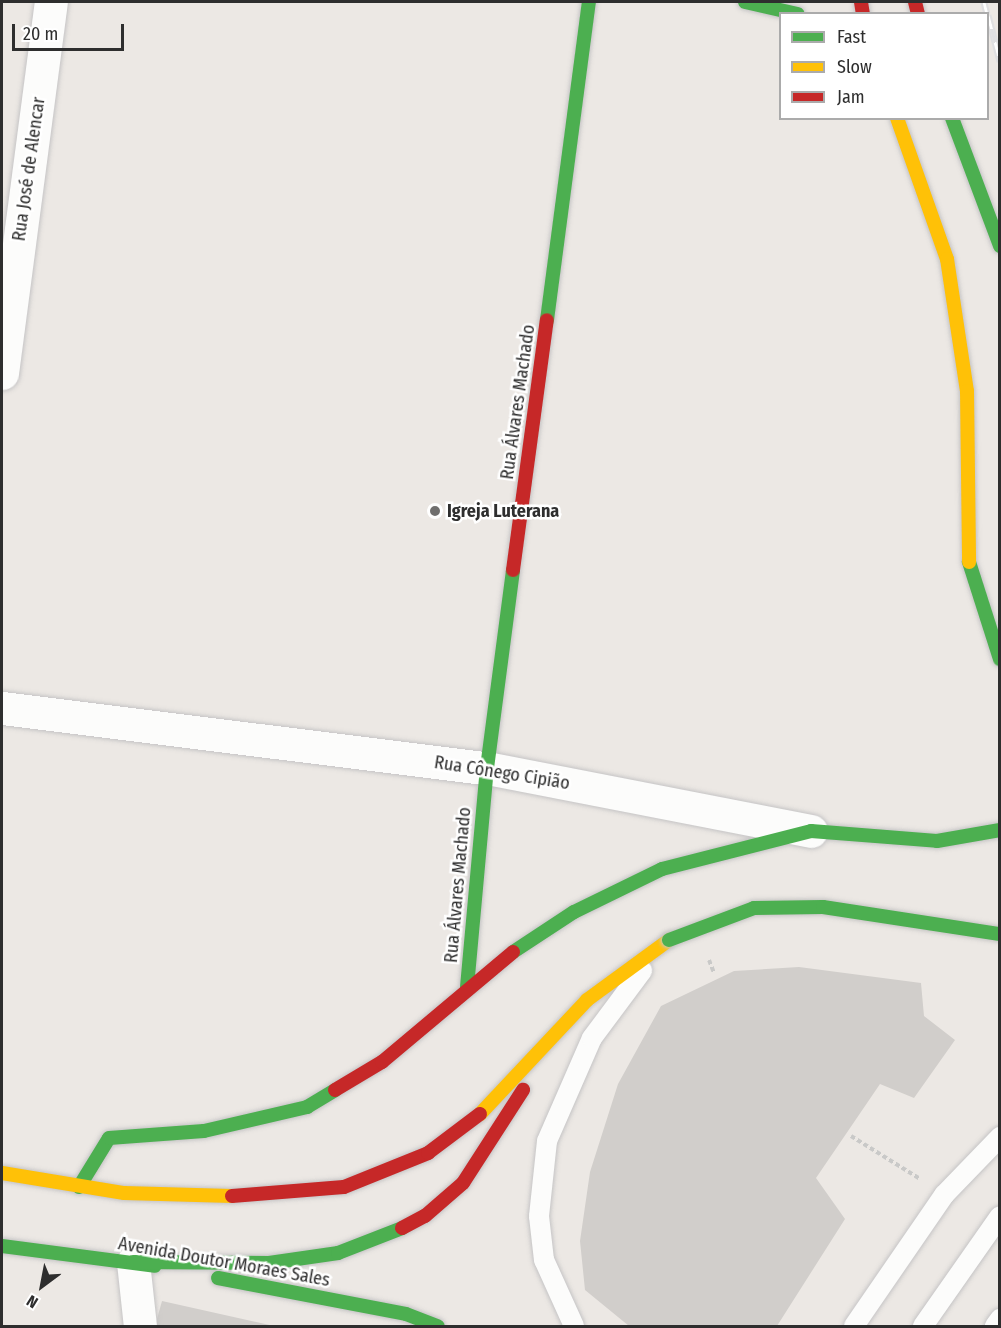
<!DOCTYPE html>
<html>
<head>
<meta charset="utf-8">
<style>
  body { margin:0 }
  #map { position:relative; width:1001px; height:1328px; overflow:hidden; background:#ece8e4; font-family:"Fira Sans Condensed",sans-serif }
  div>[style] { position:absolute }
  .building>* { inset:0; background:#d1cecb }
  .path>* { height:4px; margin-top:-2px; transform-origin:0; background:repeating-linear-gradient(90deg,#c9c9c8 0 4.5px,transparent 0 7.5px) }
  .roads { filter:drop-shadow(0 0 2px #c5c4c5) drop-shadow(0 0 2px #c5c4c5) }
  .lane>* { height:20px; margin:-10px; padding:0 10px; transform-origin:10px; border-radius:10px; background:#fcfcfb }
  .street>* { height:33px; margin:-16.5px; padding:0 16.5px; transform-origin:16.5px; border-radius:16.5px; background:#fcfcfb }
  .fast>* { height:14px; margin:-7px; padding:0 7px; transform-origin:7px; border-radius:7px; background:#4caf50 }
  .slow>* { height:14px; margin:-7px; padding:0 7px; transform-origin:7px; border-radius:7px; background:#ffc107 }
  .jam>* { height:14px; margin:-7px; padding:0 7px; transform-origin:7px; border-radius:7px; background:#c62828 }
  .rail>* { height:7px; margin-top:-3.5px; transform-origin:0; background:repeating-linear-gradient(90deg,#fff 0 14px,#dfdfe1 0 28px); box-sizing:border-box; border-block:2px solid #dfdfe1 }
  .bridges { filter:drop-shadow(0 0 2px #c6c5c4) drop-shadow(0 0 2px #c6c5c4) }
  .fast-bridge>* { height:14px; margin:-7px; padding:0 7px; transform-origin:7px; border-radius:7px; background:#4caf50 }
  .dots>* { width:16px; height:16px; translate:-50% -50%; box-sizing:border-box; border:3px solid #fff; border-radius:50% }
  span { translate:-50% -50%; white-space:nowrap; text-align:center; line-height:1.15; -webkit-text-stroke:5px #fff; paint-order:stroke }
  .street-label { font-size:18px; color:#2e2e2e }
  .poi-label { font-size:18px; color:#2e2e2e; font-weight:700 }
  .left { translate:0 -50%; text-align:left }
  .frame { position:absolute; inset:0; border:3px solid #2e2e2e; pointer-events:none }
  .legend { position:absolute; left:779px; top:12px; width:210px; height:108px; box-sizing:border-box; background:#fff; border:2px solid #ababab; margin:0; padding:8px 10px; list-style:none; font-size:18px; color:#2e2e2e }
  .legend li { display:flex; align-items:center; gap:12px; height:30px }
  .legend b { width:30px; border:2px solid #ababab }
  .north { position:absolute; left:12px; top:1256px; width:60px; height:60px; -webkit-text-stroke:4px #fff; paint-order:stroke; rotate:212deg; font-size:16px; font-weight:700; line-height:24px; text-align:center; color:#2e2e2e }
  .north::after { content:''; display:block; margin:auto; width:21px; height:27px; background:#2e2e2e; clip-path:polygon(50% 0,100% 100%,50% 72%,0 100%) }
  .scale { position:absolute; left:12px; top:24px; width:112px; height:27px; box-sizing:border-box; border:3px solid #2e2e2e; border-top:0; padding-left:8px; font-size:18px; line-height:21px; white-space:nowrap; color:#2e2e2e; -webkit-text-stroke:4px #fff; paint-order:stroke }
</style>
</head>
<body>
<div id="map">
  <div class="building">
    <i style="clip-path:polygon(799px 967px,921px 983px,924px 1016px,955px 1040px,914px 1098px,880px 1084px,816px 1178px,845px 1219px,777px 1326px,629px 1326px,585px 1290px,580px 1241px,590px 1172px,618px 1084px,661px 1006px,734px 971px)"></i>
    <i style="clip-path:polygon(162px 1301px,274px 1326px,155px 1326px)"></i>
  </div>
  <div class="path">
    <i style="left:709px;top:960px;width:14px;rotate:69deg"></i>
    <i style="left:851px;top:1136px;width:81px;rotate:31.9deg"></i>
  </div>
  <div class="roads">
    <div class="lane">
      <i style="left:574px;top:1326px;width:72px;rotate:-114.4deg"></i>
      <i style="left:544px;top:1260px;width:44px;rotate:-96.5deg"></i>
      <i style="left:539px;top:1216px;width:75px;rotate:-83.9deg"></i>
      <i style="left:547px;top:1141px;width:112px;rotate:-66.4deg"></i>
      <i style="left:592px;top:1038px;width:84px;rotate:-53.3deg"></i>
      <i style="left:854px;top:1326px;width:159px;rotate:-55.5deg"></i>
      <i style="left:944px;top:1195px;width:81px;rotate:-46deg"></i>
      <i style="left:923px;top:1326px;width:134px;rotate:-55deg"></i>
      <i style="left:995px;top:1326px;width:9px;rotate:-54deg"></i>
    </div>
    <div class="street">
      <i style="left:2px;top:373px;width:374px;rotate:-82.5deg"></i>
      <i style="left:2px;top:708px;width:489px;rotate:7.1deg"></i>
      <i style="left:487px;top:768px;width:330px;rotate:11deg"></i>
      <i style="left:133px;top:1262px;width:64px;rotate:83.8deg"></i>
    </div>
    <div class="fast">
      <i style="left:745px;top:2px;width:54px;rotate:12.8deg"></i>
      <i style="left:952px;top:118px;width:137px;rotate:69.4deg"></i>
      <i style="left:547px;top:320px;width:321px;rotate:-82.5deg"></i>
      <i style="left:969px;top:562px;width:102px;rotate:72.3deg"></i>
      <i style="left:513px;top:952px;width:73px;rotate:-33.3deg"></i>
      <i style="left:574px;top:912px;width:98px;rotate:-26deg"></i>
      <i style="left:662px;top:869px;width:154px;rotate:-14.3deg"></i>
      <i style="left:811px;top:831px;width:126px;rotate:4.5deg"></i>
      <i style="left:937px;top:841px;width:64px;rotate:-9.9deg"></i>
      <i style="left:467px;top:987px;width:220px;rotate:-84.8deg"></i>
      <i style="left:487px;top:768px;width:200px;rotate:-82.5deg"></i>
      <i style="left:79px;top:1187px;width:57px;rotate:-58.5deg"></i>
      <i style="left:109px;top:1138px;width:95px;rotate:-4.2deg"></i>
      <i style="left:204px;top:1131px;width:106px;rotate:-13.1deg"></i>
      <i style="left:307px;top:1107px;width:33px;rotate:-31deg"></i>
      <i style="left:2px;top:1246px;width:154px;rotate:7.4deg"></i>
      <i style="left:133px;top:1262px;width:136px;rotate:0.4deg"></i>
      <i style="left:269px;top:1263px;width:70px;rotate:-8.2deg"></i>
      <i style="left:338px;top:1253px;width:69px;rotate:-21.3deg"></i>
      <i style="left:218px;top:1278px;width:191px;rotate:10.8deg"></i>
      <i style="left:406px;top:1314px;width:34px;rotate:21deg"></i>
    </div>
    <div class="slow">
      <i style="left:897px;top:118px;width:150px;rotate:70.5deg"></i>
      <i style="left:947px;top:259px;width:134px;rotate:81.4deg"></i>
      <i style="left:967px;top:391px;width:171px;rotate:89.3deg"></i>
      <i style="left:480px;top:1114px;width:156px;rotate:-46.8deg"></i>
      <i style="left:587px;top:1000px;width:102px;rotate:-36.2deg"></i>
      <i style="left:2px;top:1173px;width:124px;rotate:9.3deg"></i>
      <i style="left:124px;top:1193px;width:108px;rotate:1.6deg"></i>
    </div>
    <div class="jam">
      <i style="left:861px;top:2px;width:12px;rotate:81deg"></i>
      <i style="left:915px;top:2px;width:12px;rotate:76deg"></i>
      <i style="left:513px;top:570px;width:252px;rotate:-82.3deg"></i>
      <i style="left:335px;top:1090px;width:55px;rotate:-30.8deg"></i>
      <i style="left:382px;top:1062px;width:171px;rotate:-40deg"></i>
      <i style="left:232px;top:1196px;width:112px;rotate:-4.6deg"></i>
      <i style="left:344px;top:1187px;width:91px;rotate:-22deg"></i>
      <i style="left:428px;top:1153px;width:65px;rotate:-36.9deg"></i>
      <i style="left:402px;top:1228px;width:26px;rotate:-28deg"></i>
      <i style="left:425px;top:1216px;width:50px;rotate:-41deg"></i>
      <i style="left:463px;top:1183px;width:111px;rotate:-57.2deg"></i>
    </div>
  </div>
  <div class="rail">
    <i style="left:984px;top:2px;width:12px;rotate:76deg"></i>
    <i style="left:988px;top:15px;width:48px;rotate:75.4deg"></i>
  </div>
  <div class="bridges">
    <div class="fast-bridge">
      <i style="left:669px;top:940px;width:91px;rotate:-20.6deg"></i>
      <i style="left:754px;top:908px;width:69px;rotate:-0.8deg"></i>
      <i style="left:823px;top:907px;width:179px;rotate:8.7deg"></i>
    </div>
  </div>
  <div class="dots">
    <i style="left:435px;top:511px;background:#706f6e"></i>
  </div>
  <div class="street-label">
    <span style="left:29px;top:169px;rotate:-82deg">Rua José de Alencar</span>
    <span style="left:518px;top:402px;rotate:-82deg">Rua Álvares Machado</span>
    <span style="left:502px;top:773px;rotate:9deg">Rua Cônego Cipião</span>
    <span style="left:458px;top:885px;rotate:-85deg">Rua Álvares Machado</span>
    <span style="left:224px;top:1262px;rotate:10deg">Avenida Doutor Moraes Sales</span>
  </div>
  <div class="poi-label">
    <span class="left" style="left:447px;top:511px">Igreja Luterana</span>
  </div>
  <div class="frame"></div>
  <ul class="legend">
  <li><b style="height:8px;background:#4caf50"></b>Fast</li>
  <li><b style="height:8px;background:#ffc107"></b>Slow</li>
  <li><b style="height:8px;background:#c62828"></b>Jam</li>
  </ul>
  <div class="north">N</div>
  <div class="scale">20 m</div>
</div>
</body>
</html>
